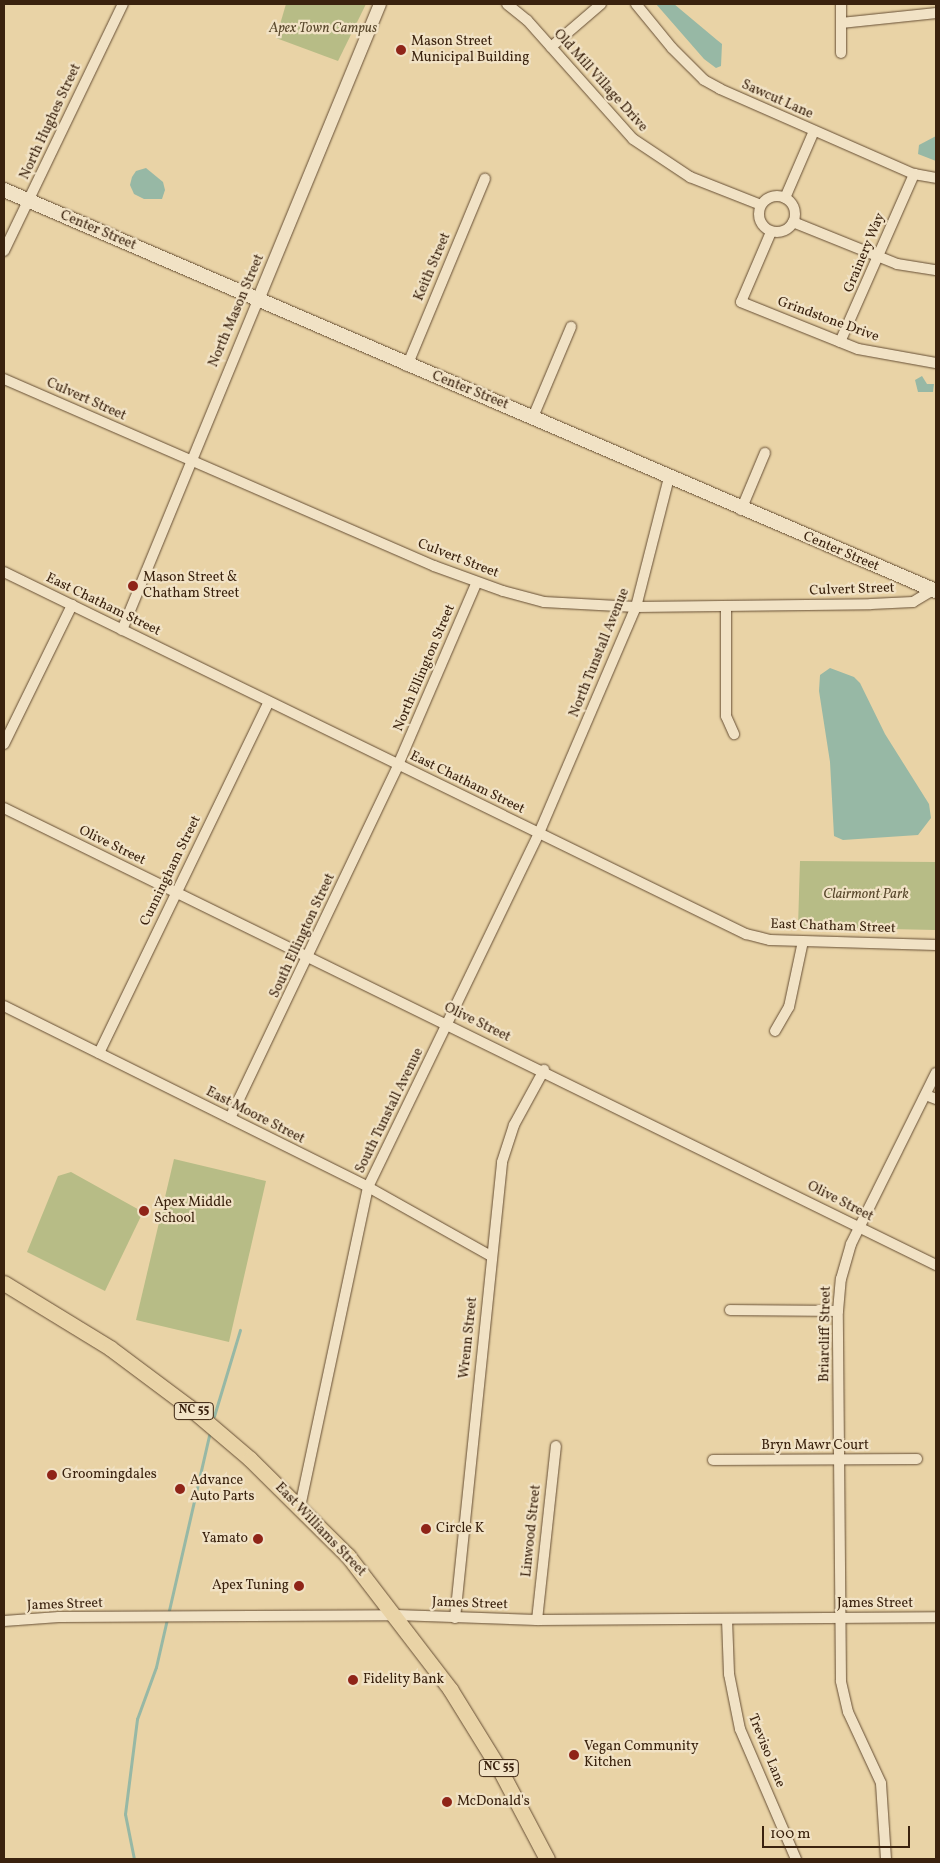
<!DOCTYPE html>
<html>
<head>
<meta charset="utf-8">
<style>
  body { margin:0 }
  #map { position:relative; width:940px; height:1863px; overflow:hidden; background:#e9d3a6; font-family:Vollkorn,serif }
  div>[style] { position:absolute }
  .green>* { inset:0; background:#b7bc86 }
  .water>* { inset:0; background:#97b8a5 }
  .stream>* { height:3px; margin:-1.5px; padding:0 1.5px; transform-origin:1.5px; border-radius:1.5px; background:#97b8a5 }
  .roads { filter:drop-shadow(0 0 1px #664e34) drop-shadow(0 0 1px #664e34) }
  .minor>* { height:10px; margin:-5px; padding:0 5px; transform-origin:5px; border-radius:5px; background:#f1e2c5 }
  .minor>.ring { margin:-5px; padding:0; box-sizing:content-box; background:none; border:10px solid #f1e2c5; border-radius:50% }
  .tertiary>* { height:12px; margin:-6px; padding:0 6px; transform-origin:6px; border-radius:6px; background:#f1e2c5 }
  .secondary>* { height:14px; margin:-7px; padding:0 7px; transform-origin:7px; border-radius:7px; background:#f1e2c5 }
  .primary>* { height:15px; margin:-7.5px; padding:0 7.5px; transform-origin:7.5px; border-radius:7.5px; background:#e9d3a6 }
  .dots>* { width:14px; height:14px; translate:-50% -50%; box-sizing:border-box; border:2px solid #f1e2c5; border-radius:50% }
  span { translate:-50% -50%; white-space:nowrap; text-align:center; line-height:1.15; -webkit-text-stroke:4.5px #f1e2c5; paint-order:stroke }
  .shield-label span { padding:1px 4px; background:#f1e2c5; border:1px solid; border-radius:4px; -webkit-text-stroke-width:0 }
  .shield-label { font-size:12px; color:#3a220e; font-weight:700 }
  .park-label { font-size:14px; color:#59482c; font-style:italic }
  .poi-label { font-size:14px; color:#3a220e }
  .left { translate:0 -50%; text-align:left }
  .right { translate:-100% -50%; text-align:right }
  .street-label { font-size:14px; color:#3a220e }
  .frame { position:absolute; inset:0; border:5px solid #3a220e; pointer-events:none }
  .scale { position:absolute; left:762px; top:1826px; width:148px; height:22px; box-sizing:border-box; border:2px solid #3a220e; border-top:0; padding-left:6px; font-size:15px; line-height:18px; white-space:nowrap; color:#3a220e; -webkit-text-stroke:4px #f1e2c5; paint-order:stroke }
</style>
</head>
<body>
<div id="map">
  <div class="green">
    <i style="clip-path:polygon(286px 4px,366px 4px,338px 61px,276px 38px)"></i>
    <i style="clip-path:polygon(800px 861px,936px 862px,936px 930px,798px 927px)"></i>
    <i style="clip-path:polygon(174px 1159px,266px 1181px,229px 1342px,136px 1320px)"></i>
    <i style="clip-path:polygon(71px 1172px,143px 1212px,105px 1291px,27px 1252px,58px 1176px)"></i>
  </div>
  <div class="water">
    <i style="clip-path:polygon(656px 4px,674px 4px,717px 40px,722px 44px,721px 66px,716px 68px,704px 59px)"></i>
    <i style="clip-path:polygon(936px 136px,936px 161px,918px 154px,919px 145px)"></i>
    <i style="clip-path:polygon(146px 168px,163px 182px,165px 190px,162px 199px,144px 199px,134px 194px,130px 185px,132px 177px,136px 171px)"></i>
    <i style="clip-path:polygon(922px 376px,927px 384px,934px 384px,933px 392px,918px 392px,915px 380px)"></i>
    <i style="clip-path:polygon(830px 668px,854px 677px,860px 683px,885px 734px,929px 804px,931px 818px,918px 835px,843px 840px,834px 836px,830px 762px,819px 691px,820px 675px)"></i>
  </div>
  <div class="stream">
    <i style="left:214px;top:1416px;width:90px;rotate:-73.2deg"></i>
    <i style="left:134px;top:1859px;width:46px;rotate:-101.3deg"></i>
    <i style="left:125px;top:1814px;width:96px;rotate:-82.8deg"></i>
    <i style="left:137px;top:1719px;width:55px;rotate:-69.9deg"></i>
    <i style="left:156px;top:1667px;width:238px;rotate:-77.1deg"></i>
  </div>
  <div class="roads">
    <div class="minor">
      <i style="left:507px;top:4px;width:26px;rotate:39deg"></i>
      <i style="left:527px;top:20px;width:159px;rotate:48.3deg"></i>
      <i style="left:633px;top:139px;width:69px;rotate:33.7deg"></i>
      <i style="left:690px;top:177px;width:76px;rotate:21.5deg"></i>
      <i style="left:636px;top:4px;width:57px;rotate:50.7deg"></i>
      <i style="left:672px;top:48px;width:45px;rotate:45deg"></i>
      <i style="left:704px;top:80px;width:18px;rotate:29deg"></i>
      <i style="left:720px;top:89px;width:212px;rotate:23.7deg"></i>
      <i style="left:914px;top:174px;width:22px;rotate:10deg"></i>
      <i style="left:841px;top:4px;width:49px;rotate:90deg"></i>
      <i style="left:841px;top:23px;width:96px;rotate:-6deg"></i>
      <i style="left:551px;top:47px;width:66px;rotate:-40.7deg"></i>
      <i class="ring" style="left:759px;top:196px;width:26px;height:26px"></i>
      <i style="left:785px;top:198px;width:73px;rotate:-66.6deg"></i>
      <i style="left:793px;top:222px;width:112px;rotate:22deg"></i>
      <i style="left:897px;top:264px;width:39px;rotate:9deg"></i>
      <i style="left:771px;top:232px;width:76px;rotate:113.2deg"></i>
      <i style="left:741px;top:302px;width:126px;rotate:21.9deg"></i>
      <i style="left:858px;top:349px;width:79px;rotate:10.2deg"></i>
      <i style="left:4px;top:251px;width:274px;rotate:-64.3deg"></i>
      <i style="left:840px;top:342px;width:184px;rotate:-66.2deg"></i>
      <i style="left:407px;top:366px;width:203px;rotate:-67.4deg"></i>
      <i style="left:4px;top:379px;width:469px;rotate:23.5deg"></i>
      <i style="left:434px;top:566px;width:73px;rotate:19.9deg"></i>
      <i style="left:503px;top:591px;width:42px;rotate:15deg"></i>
      <i style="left:544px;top:602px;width:92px;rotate:3.1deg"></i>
      <i style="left:636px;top:607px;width:235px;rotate:-0.7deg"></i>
      <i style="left:871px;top:604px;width:42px;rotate:-2.7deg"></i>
      <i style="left:913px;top:602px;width:23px;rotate:-31deg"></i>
      <i style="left:533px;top:417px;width:98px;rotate:-67.1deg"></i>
      <i style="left:741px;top:510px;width:62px;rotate:-67.2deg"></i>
      <i style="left:4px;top:572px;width:826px;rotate:26.01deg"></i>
      <i style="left:746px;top:934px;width:25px;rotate:14deg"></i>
      <i style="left:770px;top:940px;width:166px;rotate:1.7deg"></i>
      <i style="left:726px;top:606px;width:110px;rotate:90deg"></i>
      <i style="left:726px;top:716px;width:20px;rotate:66deg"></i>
      <i style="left:122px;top:630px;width:357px;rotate:-67.6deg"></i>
      <i style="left:4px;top:744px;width:155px;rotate:-63.9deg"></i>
      <i style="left:4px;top:808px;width:1038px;rotate:26.12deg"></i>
      <i style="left:4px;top:1006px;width:407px;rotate:26.4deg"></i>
      <i style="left:368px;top:1187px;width:141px;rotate:29.3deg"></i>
      <i style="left:775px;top:1031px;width:28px;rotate:-60deg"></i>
      <i style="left:789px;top:1007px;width:67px;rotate:-78deg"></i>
      <i style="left:99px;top:1053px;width:390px;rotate:-64.2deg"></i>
      <i style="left:926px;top:1095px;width:11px;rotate:22deg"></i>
      <i style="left:230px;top:1118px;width:391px;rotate:-64.5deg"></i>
      <i style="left:398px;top:765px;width:199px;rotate:-66.7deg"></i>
      <i style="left:730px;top:1310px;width:108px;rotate:0.5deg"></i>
      <i style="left:713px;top:1460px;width:204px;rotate:-0.3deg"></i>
      <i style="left:300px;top:1507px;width:327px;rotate:-78deg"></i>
      <i style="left:368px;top:1187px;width:393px;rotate:-64.2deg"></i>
      <i style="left:539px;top:833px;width:246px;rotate:-66.8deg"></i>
      <i style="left:636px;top:607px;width:133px;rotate:-75.7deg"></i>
      <i style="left:455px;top:1618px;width:458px;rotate:-84.1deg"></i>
      <i style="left:502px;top:1162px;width:39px;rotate:-72deg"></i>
      <i style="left:514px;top:1125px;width:63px;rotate:-61.4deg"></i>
      <i style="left:727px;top:1619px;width:55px;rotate:87.9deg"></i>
      <i style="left:729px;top:1674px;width:56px;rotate:78.7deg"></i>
      <i style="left:740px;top:1729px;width:142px;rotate:66.7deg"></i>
      <i style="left:537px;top:1620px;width:175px;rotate:-83.8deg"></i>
      <i style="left:4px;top:1621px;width:55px;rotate:-4.2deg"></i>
      <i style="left:59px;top:1617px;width:337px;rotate:-0.3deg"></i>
      <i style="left:396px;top:1615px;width:141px;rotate:2deg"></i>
      <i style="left:537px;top:1620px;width:399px;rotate:-0.4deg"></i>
      <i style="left:886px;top:1859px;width:76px;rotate:-93.8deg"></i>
      <i style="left:881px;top:1783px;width:78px;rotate:-114.9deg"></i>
      <i style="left:848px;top:1712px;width:32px;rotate:-103deg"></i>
      <i style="left:841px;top:1681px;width:370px;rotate:-90.5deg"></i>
      <i style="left:838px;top:1311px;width:32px;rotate:-85deg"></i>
      <i style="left:841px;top:1279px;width:36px;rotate:-74deg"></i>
      <i style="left:851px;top:1244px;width:191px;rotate:-63.6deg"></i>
    </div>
    <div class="tertiary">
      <i style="left:258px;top:300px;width:320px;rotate:-67.6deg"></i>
    </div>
    <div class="secondary">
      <i style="left:4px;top:190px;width:1015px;rotate:23.28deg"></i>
    </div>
    <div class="primary">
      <i style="left:4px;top:1283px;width:124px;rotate:31.5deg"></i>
      <i style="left:110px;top:1348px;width:99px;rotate:36.8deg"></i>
      <i style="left:189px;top:1407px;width:80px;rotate:40.4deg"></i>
      <i style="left:250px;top:1459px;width:138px;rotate:44.7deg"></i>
      <i style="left:348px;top:1556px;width:168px;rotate:52.5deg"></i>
      <i style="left:450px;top:1689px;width:95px;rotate:58.3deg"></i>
      <i style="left:500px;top:1770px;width:101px;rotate:62.2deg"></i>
    </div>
  </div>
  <div class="dots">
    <i style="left:401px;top:50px;background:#8f2418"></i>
    <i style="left:133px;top:586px;background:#8f2418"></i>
    <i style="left:144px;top:1211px;background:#8f2418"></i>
    <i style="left:52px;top:1475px;background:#8f2418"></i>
    <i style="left:180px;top:1489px;background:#8f2418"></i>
    <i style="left:426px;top:1529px;background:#8f2418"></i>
    <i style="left:258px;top:1539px;background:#8f2418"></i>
    <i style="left:299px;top:1586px;background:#8f2418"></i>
    <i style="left:353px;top:1680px;background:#8f2418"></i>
    <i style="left:574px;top:1755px;background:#8f2418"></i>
    <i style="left:447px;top:1802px;background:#8f2418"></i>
  </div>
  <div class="shield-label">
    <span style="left:194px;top:1411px">NC 55</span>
    <span style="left:499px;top:1768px">NC 55</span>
  </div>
  <div class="park-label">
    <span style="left:323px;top:29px">Apex Town Campus</span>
    <span style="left:866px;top:895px">Clairmont Park</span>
  </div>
  <div class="poi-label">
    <span class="left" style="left:411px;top:50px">Mason Street<br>Municipal Building</span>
    <span class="left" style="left:143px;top:586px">Mason Street &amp;<br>Chatham Street</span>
    <span class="left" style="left:154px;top:1211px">Apex Middle<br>School</span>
    <span class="left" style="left:62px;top:1475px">Groomingdales</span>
    <span class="left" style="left:190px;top:1489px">Advance<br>Auto Parts</span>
    <span class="left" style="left:436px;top:1529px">Circle K</span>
    <span class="right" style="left:248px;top:1539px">Yamato</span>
    <span class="right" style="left:289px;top:1586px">Apex Tuning</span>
    <span class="left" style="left:363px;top:1680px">Fidelity Bank</span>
    <span class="left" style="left:584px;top:1755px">Vegan Community<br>Kitchen</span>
    <span class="left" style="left:457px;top:1802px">McDonald's</span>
  </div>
  <div class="street-label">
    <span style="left:600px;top:81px;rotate:48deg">Old Mill Village Drive</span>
    <span style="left:777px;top:100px;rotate:24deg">Sawcut Lane</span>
    <span style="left:51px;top:122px;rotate:-65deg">North Hughes Street</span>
    <span style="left:98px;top:231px;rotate:23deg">Center Street</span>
    <span style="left:865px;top:253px;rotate:-67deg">Grainery Way</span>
    <span style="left:433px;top:267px;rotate:-67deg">Keith Street</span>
    <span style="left:237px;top:311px;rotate:-67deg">North Mason Street</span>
    <span style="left:828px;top:320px;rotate:20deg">Grindstone Drive</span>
    <span style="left:470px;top:391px;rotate:22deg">Center Street</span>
    <span style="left:86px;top:400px;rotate:24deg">Culvert Street</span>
    <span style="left:841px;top:552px;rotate:23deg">Center Street</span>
    <span style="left:458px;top:559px;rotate:21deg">Culvert Street</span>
    <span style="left:852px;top:590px;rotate:-2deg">Culvert Street</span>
    <span style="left:103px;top:605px;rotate:26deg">East Chatham Street</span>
    <span style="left:600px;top:653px;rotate:-68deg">North Tunstall Avenue</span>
    <span style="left:425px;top:668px;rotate:-67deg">North Ellington Street</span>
    <span style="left:467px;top:783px;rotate:26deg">East Chatham Street</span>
    <span style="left:112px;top:846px;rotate:26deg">Olive Street</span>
    <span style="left:171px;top:871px;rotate:-64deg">Cunningham Street</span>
    <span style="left:833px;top:927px;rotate:2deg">East Chatham Street</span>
    <span style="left:303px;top:936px;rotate:-65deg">South Ellington Street</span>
    <span style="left:477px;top:1023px;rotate:26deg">Olive Street</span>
    <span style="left:390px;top:1111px;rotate:-64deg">South Tunstall Avenue</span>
    <span style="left:255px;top:1116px;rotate:27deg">East Moore Street</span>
    <span style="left:840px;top:1202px;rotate:27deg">Olive Street</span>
    <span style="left:826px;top:1334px;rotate:-89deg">Briarcliff Street</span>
    <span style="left:469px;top:1338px;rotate:-84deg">Wrenn Street</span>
    <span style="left:815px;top:1446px">Bryn Mawr Court</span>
    <span style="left:320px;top:1530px;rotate:46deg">East Williams Street</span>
    <span style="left:532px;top:1531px;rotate:-84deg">Linwood Street</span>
    <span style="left:470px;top:1604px;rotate:2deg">James Street</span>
    <span style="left:875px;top:1604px">James Street</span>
    <span style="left:65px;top:1605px;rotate:-2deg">James Street</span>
    <span style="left:766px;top:1751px;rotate:68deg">Treviso Lane</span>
  </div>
  <div class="frame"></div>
  <div class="scale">100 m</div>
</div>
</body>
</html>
